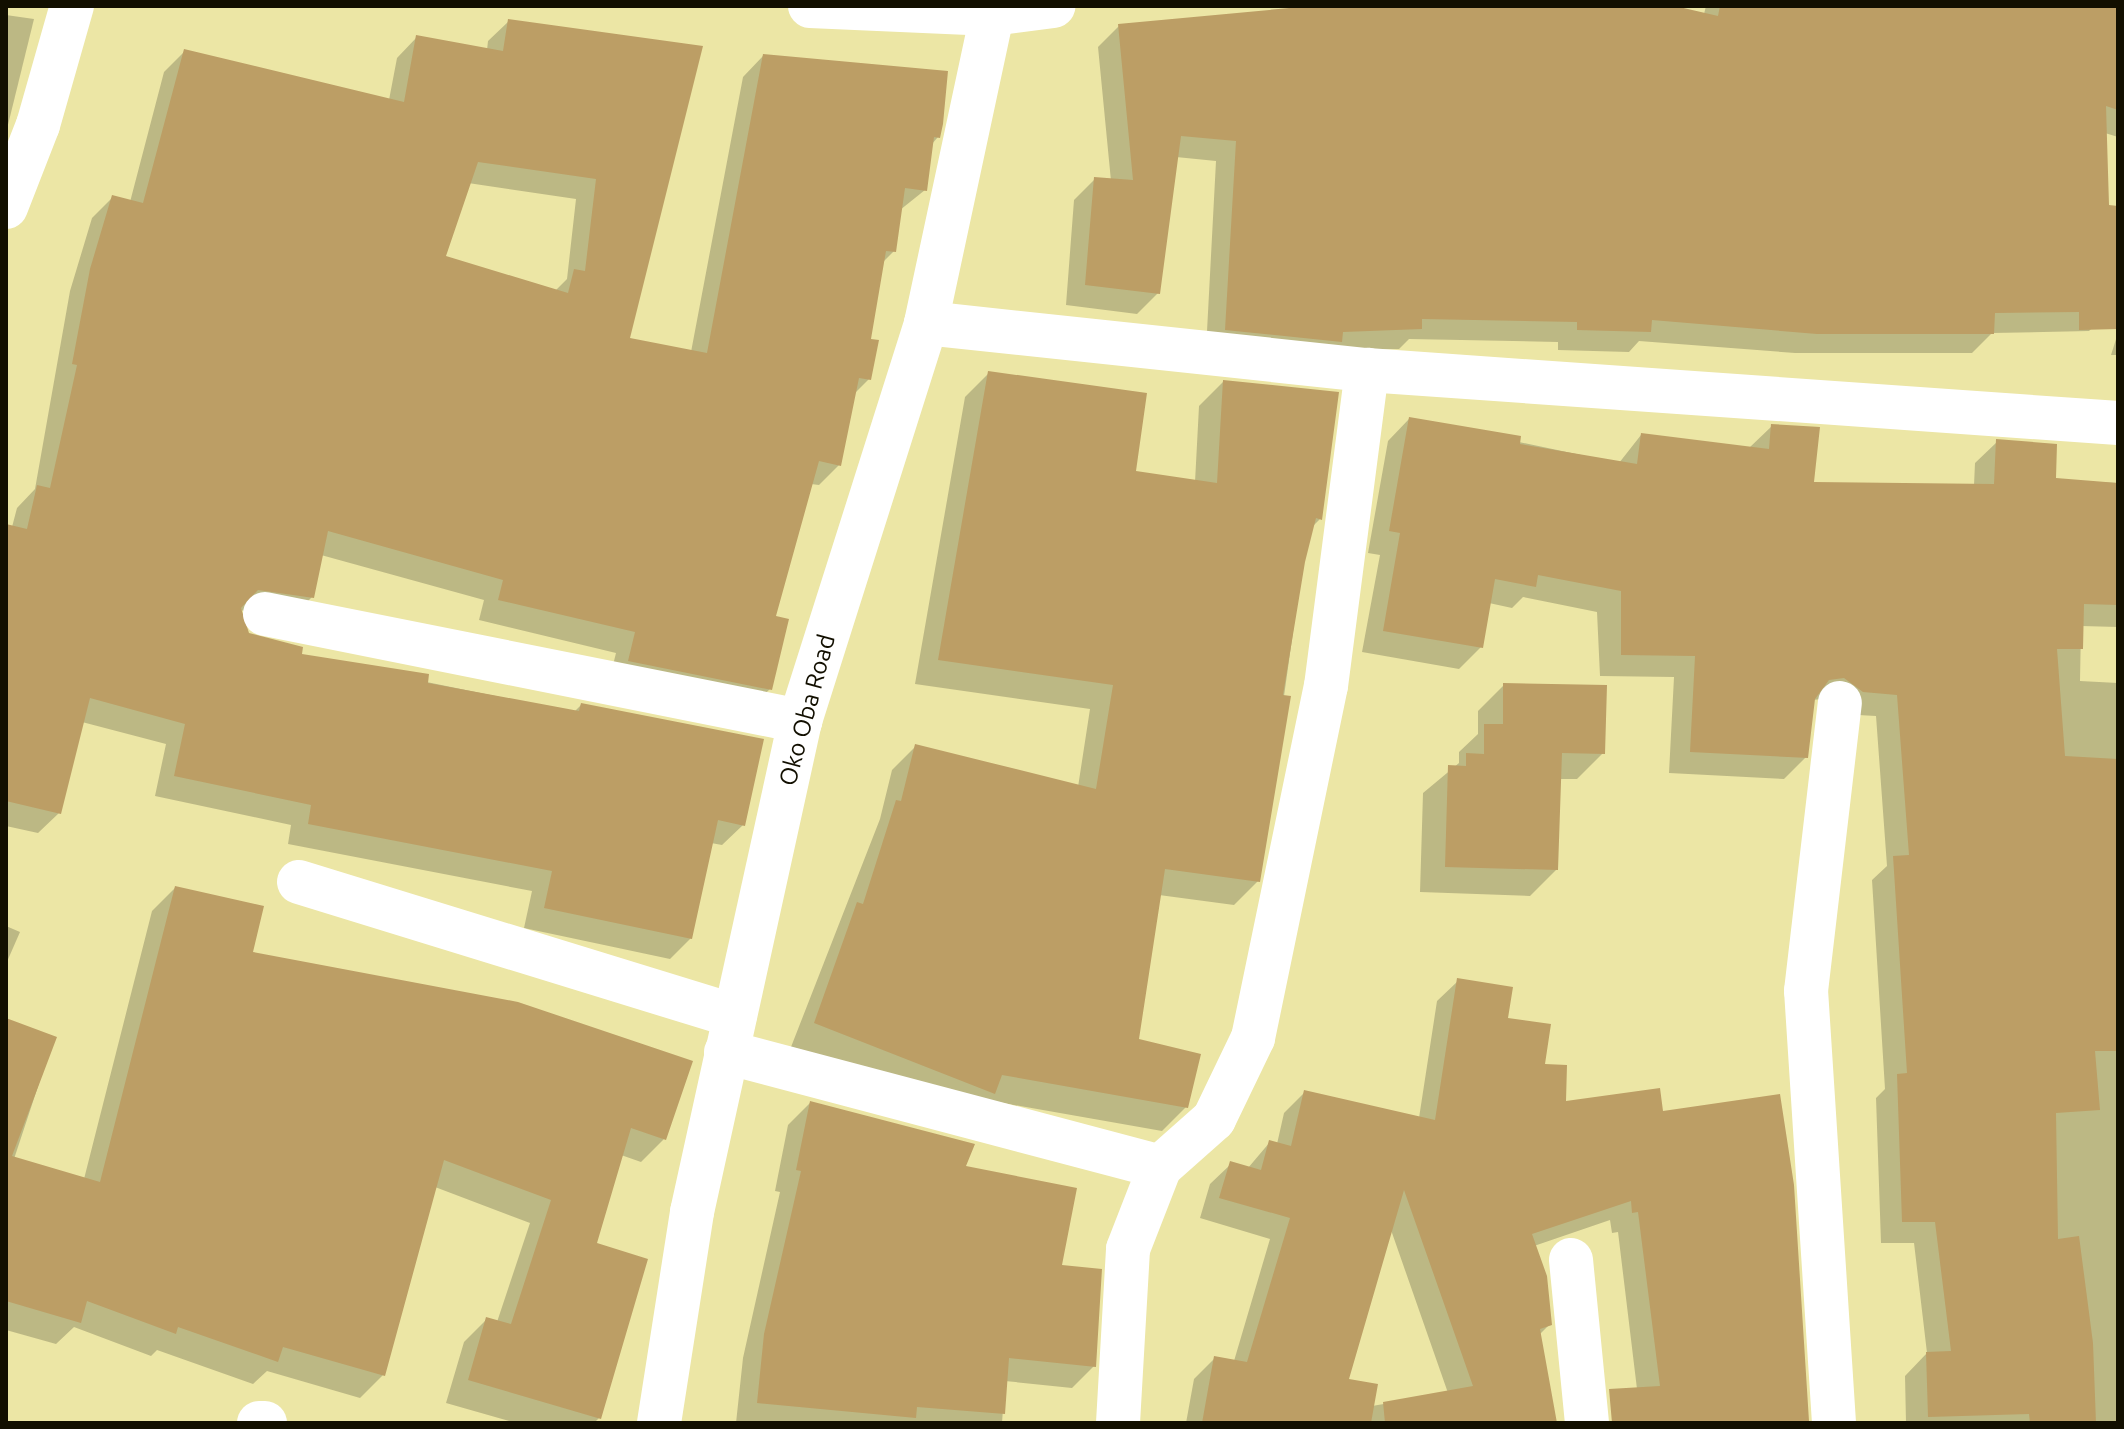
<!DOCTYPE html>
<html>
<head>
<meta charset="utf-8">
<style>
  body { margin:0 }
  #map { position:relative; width:2124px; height:1429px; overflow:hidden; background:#ece6a5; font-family:Ubuntu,sans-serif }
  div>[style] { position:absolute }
  .shadow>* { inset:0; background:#0003 }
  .building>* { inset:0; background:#bc9e65 }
  .street>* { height:44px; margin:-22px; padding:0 22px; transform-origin:22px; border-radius:22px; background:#fff }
  .secondary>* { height:44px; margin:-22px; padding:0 22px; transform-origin:22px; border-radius:22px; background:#fff }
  span { translate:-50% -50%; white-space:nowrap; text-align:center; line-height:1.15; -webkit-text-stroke:6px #fff; paint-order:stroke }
  .street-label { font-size:24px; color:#120f00 }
  .frame { position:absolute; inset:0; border:8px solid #120f00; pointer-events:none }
</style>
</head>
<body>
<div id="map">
  <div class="shadow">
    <i style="clip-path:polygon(1332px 6px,1666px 6px,1704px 14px,1706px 6px,2118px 6px,2118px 137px,2105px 133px,2109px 311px,2089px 331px,1992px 333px,1972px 353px,1795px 353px,1639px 341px,1629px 352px,1558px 350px,1558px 342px,1409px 339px,1399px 349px,1206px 350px,1216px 161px,1176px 157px,1158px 293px,1137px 314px,1066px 305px,1074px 200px,1095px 179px,1111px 181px,1098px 47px,1119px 26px)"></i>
    <i style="clip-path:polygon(6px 15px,34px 19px,6px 133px)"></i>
    <i style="clip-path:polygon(evenodd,509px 21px,701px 47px,628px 339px,691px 352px,743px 77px,763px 56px,938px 137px,931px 145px,925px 190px,900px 210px,894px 251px,882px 263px,868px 340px,869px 379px,853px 395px,839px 465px,819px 485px,811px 484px,773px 618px,770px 689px,749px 709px,609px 681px,616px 653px,479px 620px,484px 600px,321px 555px,312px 597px,291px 618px,239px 610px,248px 635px,299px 656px,574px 712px,581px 705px,743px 825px,722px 845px,711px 843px,691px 938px,670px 959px,524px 928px,532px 891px,288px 844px,291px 825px,155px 796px,166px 744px,82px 722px,59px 813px,38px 833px,6px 826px,6px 531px,12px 527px,17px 508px,35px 489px,70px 291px,92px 218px,113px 197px,130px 202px,164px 72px,184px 52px,389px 100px,397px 58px,417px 37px,487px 50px,488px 41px,509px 21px,468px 183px,576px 199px,567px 279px,555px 291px,443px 258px,468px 183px)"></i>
    <i style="clip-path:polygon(2118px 333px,2118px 355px,2111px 355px)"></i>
    <i style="clip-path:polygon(989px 373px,1134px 473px,1195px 482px,1199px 406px,1223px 382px,1320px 519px,1311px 528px,1303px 561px,1258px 881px,1234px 905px,1159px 895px,1137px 1040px,1186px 1107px,1162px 1131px,986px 1100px,791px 1047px,880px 819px,892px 770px,916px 746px,1078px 787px,1090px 709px,915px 684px,965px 397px)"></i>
    <i style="clip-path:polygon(1409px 419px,1619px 463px,1641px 435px,1749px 448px,1772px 426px,1812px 484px,1974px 485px,1975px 463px,1997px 442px,2054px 480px,2118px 483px,2118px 627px,2081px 626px,2080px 681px,2118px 683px,2118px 1423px,1906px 1423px,1905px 1376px,1927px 1353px,1914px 1243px,1881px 1243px,1876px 1098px,1885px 1089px,1872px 880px,1887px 866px,1876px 716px,1840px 714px,1821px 699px,1813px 700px,1806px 757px,1784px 779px,1669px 773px,1674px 677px,1600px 676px,1597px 612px,1523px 597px,1512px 608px,1489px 603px,1481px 647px,1459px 669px,1362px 652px,1380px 555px,1368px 553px,1388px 441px)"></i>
    <i style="clip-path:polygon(1504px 685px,1603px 753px,1577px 779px,1559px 779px,1556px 870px,1530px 896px,1420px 892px,1423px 793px,1459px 763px,1459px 752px,1478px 734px,1478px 711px)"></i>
    <i style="clip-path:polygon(175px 888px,251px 954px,664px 1139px,641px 1162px,621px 1155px,595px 1245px,599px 1418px,594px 1423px,516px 1423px,446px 1403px,464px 1342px,487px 1319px,497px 1322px,530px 1223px,435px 1187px,383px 1375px,360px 1398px,267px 1371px,253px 1384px,157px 1350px,151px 1356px,74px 1327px,56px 1344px,6px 1330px,6px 1020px,54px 1038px,14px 1159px,84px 1179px,152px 911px)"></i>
    <i style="clip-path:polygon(6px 926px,20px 932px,6px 964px)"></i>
    <i style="clip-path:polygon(evenodd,1458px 981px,1506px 1020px,1543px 1066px,1564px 1104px,1661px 1113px,1804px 1423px,1617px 1423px,1616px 1410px,1637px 1389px,1618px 1232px,1612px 1233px,1610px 1220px,1534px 1246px,1550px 1324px,1539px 1335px,1555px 1423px,1186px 1423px,1194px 1379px,1215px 1358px,1234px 1361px,1270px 1239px,1200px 1218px,1210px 1184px,1231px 1164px,1248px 1168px,1270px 1142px,1277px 1144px,1284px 1113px,1305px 1092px,1419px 1118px,1437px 1001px,1458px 981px,1391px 1230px,1448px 1393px,1372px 1406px,1346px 1381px,1391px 1230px)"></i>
    <i style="clip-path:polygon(810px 1103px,964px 1168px,1060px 1267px,1094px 1366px,1072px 1388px,1005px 1381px,1002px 1423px,736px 1423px,743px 1358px,780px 1192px,775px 1191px,788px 1125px)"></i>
  </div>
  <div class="building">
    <i style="clip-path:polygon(1311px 6px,1675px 6px,1718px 16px,1720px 6px,2118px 6px,2118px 110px,2106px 106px,2109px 205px,2118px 206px,2118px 329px,2079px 330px,2079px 312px,1995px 313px,1994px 334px,1817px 334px,1652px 320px,1651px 332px,1577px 330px,1577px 322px,1422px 319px,1422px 329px,1343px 332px,1342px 342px,1225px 330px,1236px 141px,1181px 136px,1160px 294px,1085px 285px,1094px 177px,1133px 180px,1118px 24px)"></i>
    <i style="clip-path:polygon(evenodd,508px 19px,703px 46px,630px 338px,707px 353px,763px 54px,948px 71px,943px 124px,940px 138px,934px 137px,927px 191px,905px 188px,896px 252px,886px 251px,871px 339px,879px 340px,871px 380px,859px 378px,841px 466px,819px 461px,776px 616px,789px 619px,772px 690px,628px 661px,635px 632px,498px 600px,503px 580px,328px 531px,314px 598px,258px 590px,241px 608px,249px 633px,303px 647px,302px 654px,429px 674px,428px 683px,579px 711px,581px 703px,764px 739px,745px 826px,718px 820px,692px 939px,544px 908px,552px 871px,308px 824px,311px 805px,174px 776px,185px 724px,90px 698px,61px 814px,6px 801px,6px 524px,27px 529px,37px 485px,50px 488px,77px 365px,72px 364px,90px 269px,112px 195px,143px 203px,184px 49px,404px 102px,416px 35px,503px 51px,508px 19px,478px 162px,596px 179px,585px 271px,574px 269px,568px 293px,446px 256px,478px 162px)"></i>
    <i style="clip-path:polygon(988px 371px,1147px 393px,1136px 471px,1217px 483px,1223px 380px,1339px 392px,1322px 520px,1316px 518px,1305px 562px,1283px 695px,1291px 696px,1260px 882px,1165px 869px,1139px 1039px,1201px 1054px,1188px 1108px,1002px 1075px,995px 1094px,814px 1023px,857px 902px,863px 904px,896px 800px,901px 801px,915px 744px,1096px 789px,1113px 685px,938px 660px)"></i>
    <i style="clip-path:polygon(1409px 417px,1521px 436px,1520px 444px,1637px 464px,1641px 433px,1769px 449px,1771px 424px,1820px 427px,1814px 482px,1994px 484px,1996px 439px,2057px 444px,2056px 478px,2118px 483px,2118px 605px,2084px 604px,2083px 649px,2057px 649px,2065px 756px,2118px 759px,2118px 1051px,2095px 1051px,2100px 1110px,2056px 1113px,2058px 1239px,2079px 1236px,2093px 1343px,2096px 1423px,2030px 1423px,2029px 1414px,1928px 1417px,1926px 1352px,1951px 1351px,1935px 1222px,1902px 1222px,1897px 1074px,1907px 1073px,1893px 856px,1909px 855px,1897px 695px,1863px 692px,1844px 678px,1829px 680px,1815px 699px,1808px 758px,1690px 752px,1695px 656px,1621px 655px,1621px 591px,1538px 575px,1536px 587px,1495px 579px,1483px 648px,1383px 631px,1400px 533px,1389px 531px)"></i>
    <i style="clip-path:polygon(1503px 683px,1607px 685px,1605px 754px,1562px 753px,1558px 870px,1445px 867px,1448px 765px,1466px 766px,1466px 753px,1484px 754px,1484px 724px,1503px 724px)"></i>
    <i style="clip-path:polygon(175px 886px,264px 906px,253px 952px,518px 1002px,693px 1061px,666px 1140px,631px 1128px,597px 1243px,648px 1259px,601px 1419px,468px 1380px,486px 1317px,511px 1324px,551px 1200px,444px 1160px,385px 1376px,283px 1347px,278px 1362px,178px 1327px,176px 1334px,87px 1301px,81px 1323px,6px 1301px,6px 1018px,57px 1037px,12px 1156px,100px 1182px)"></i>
    <i style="clip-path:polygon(1457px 978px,1513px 987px,1508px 1018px,1551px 1024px,1545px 1064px,1567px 1065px,1566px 1101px,1660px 1088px,1663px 1111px,1780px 1094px,1794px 1185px,1809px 1421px,1612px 1423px,1609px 1389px,1660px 1386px,1638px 1212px,1632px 1213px,1631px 1201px,1532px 1234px,1547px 1276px,1552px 1325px,1540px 1329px,1557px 1423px,1385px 1423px,1383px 1402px,1473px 1386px,1404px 1190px,1349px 1379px,1378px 1384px,1371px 1423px,1202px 1423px,1214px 1356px,1247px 1362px,1290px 1218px,1219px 1198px,1230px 1161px,1261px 1170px,1269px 1140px,1291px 1146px,1304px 1090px,1435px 1120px)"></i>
    <i style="clip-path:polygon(810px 1101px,975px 1144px,966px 1166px,1077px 1188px,1062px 1265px,1102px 1269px,1096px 1367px,1009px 1358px,1005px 1414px,917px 1407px,916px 1418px,757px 1403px,764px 1334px,801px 1171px,796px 1170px)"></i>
  </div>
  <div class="street">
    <i style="left:810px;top:6px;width:182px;rotate:2.5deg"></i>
    <i style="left:992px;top:14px;width:62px;rotate:-7.5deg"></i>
    <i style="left:6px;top:207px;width:88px;rotate:-68.7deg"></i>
    <i style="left:38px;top:125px;width:124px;rotate:-74.1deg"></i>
    <i style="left:926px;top:323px;width:443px;rotate:6.1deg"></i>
    <i style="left:1367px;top:370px;width:753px;rotate:4.04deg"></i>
    <i style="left:265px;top:614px;width:546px;rotate:11.31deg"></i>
    <i style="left:299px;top:882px;width:456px;rotate:17.1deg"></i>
    <i style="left:726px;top:1052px;width:449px;rotate:14.8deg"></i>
    <i style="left:1571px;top:1260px;width:164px;rotate:84.4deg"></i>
    <i style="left:259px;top:1423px;width:6px"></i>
    <i style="left:1118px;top:1423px;width:174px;rotate:-86.7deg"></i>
    <i style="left:1128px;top:1249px;width:88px;rotate:-68.7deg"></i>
    <i style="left:1160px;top:1167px;width:72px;rotate:-41.6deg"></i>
    <i style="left:1214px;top:1119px;width:90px;rotate:-64.3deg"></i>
    <i style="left:1253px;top:1038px;width:359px;rotate:-78.3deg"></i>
    <i style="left:1326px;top:686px;width:319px;rotate:-82.6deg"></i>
    <i style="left:1834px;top:1423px;width:433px;rotate:-93.7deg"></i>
    <i style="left:1806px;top:991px;width:290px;rotate:-83.3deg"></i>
  </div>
  <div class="secondary">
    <i style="left:659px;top:1423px;width:214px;rotate:-81.1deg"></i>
    <i style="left:692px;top:1212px;width:503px;rotate:-77.59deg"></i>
    <i style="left:800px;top:721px;width:417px;rotate:-72.4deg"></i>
    <i style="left:926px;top:323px;width:324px;rotate:-77.9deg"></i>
  </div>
  <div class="street-label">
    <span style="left:807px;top:710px;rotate:-75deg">Oko Oba Road</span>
  </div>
  <div class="frame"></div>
</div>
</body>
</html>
